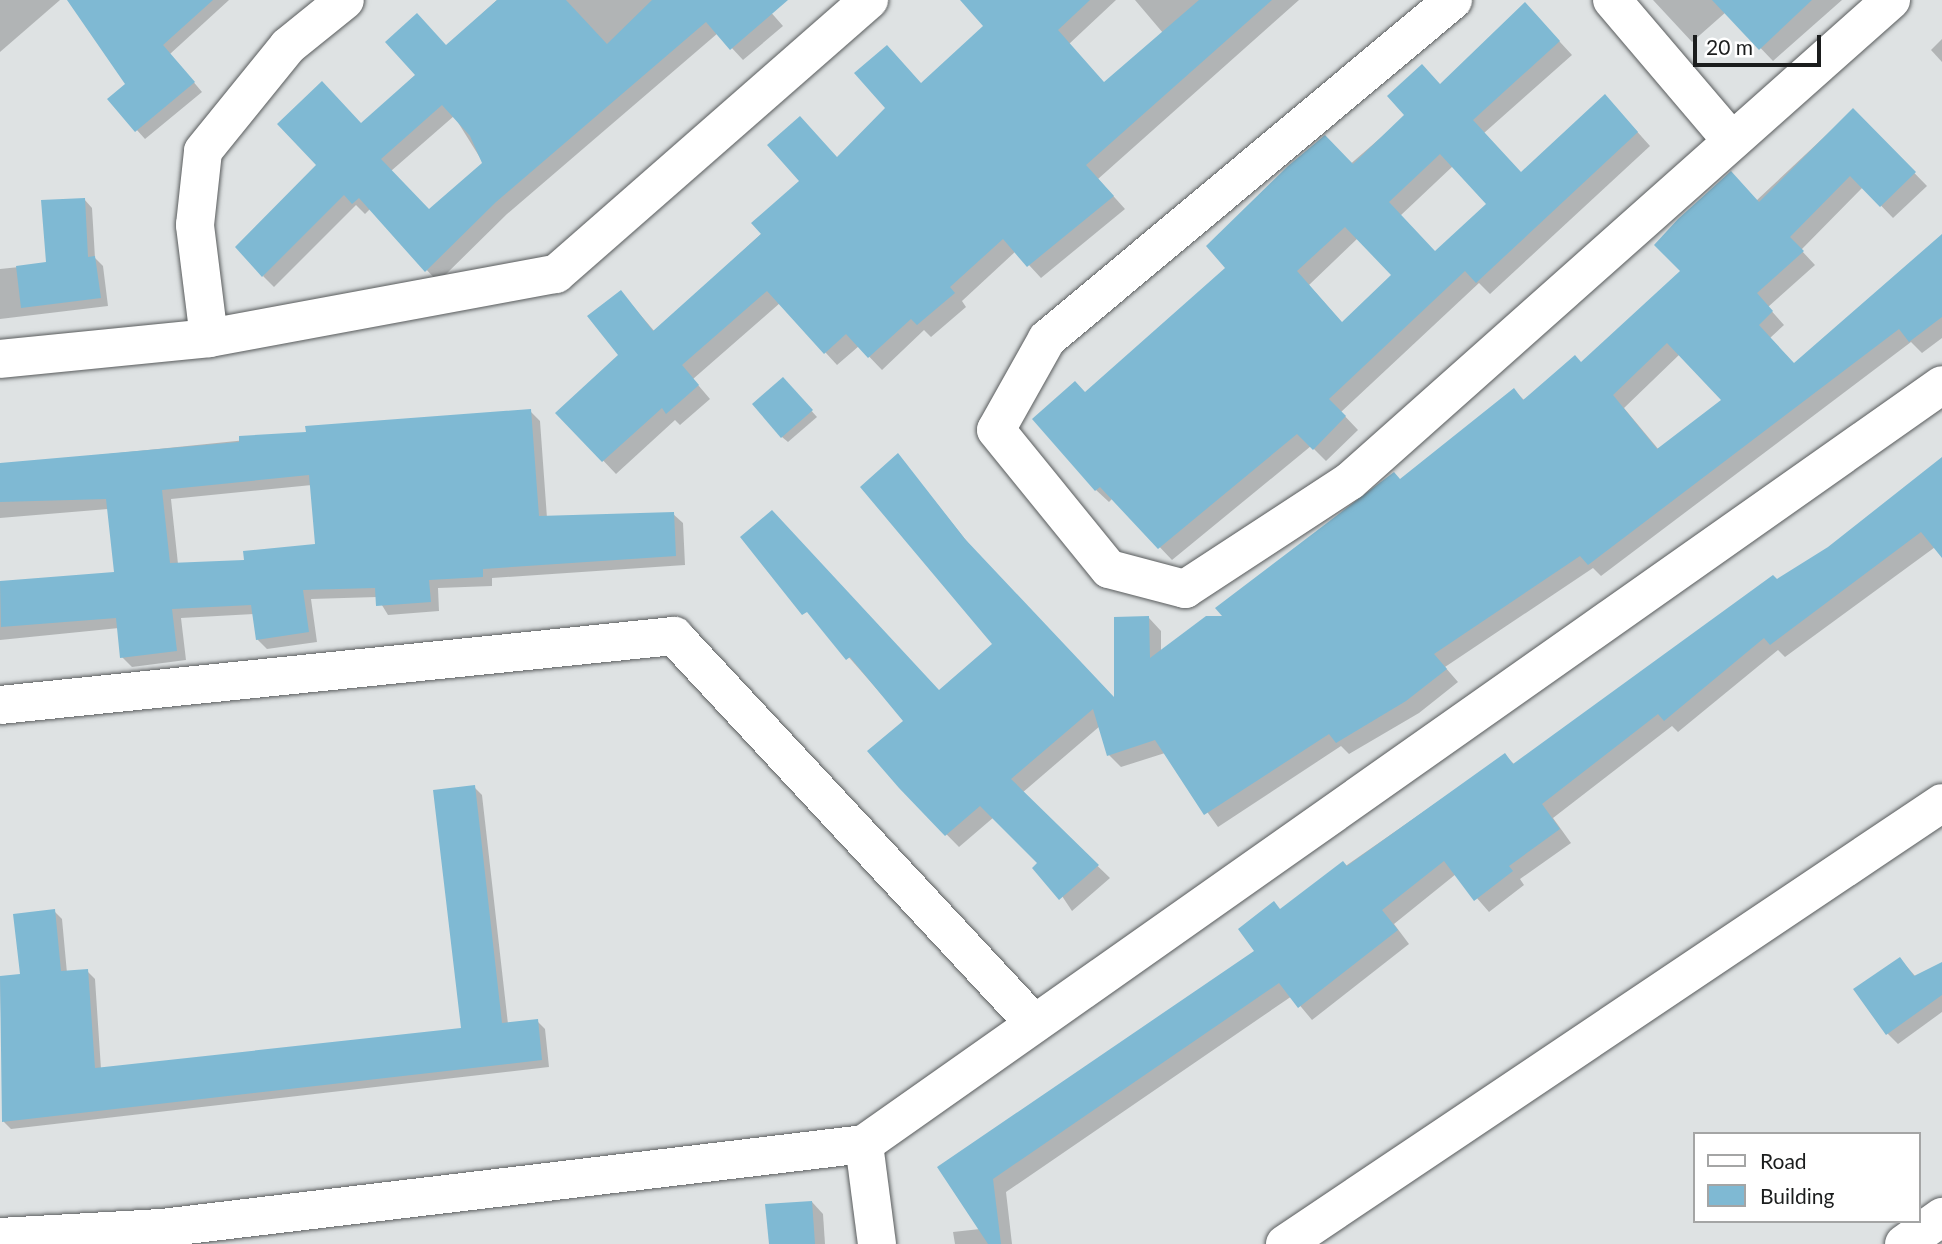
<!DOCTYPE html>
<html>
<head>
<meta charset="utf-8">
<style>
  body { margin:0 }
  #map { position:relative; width:1942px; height:1244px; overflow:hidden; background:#dee2e3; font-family:Lato,sans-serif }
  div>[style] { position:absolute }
  .shadow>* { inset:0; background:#0003 }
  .building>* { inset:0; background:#7fb9d3 }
  .roads { filter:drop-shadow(0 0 2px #595c5d) drop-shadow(0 0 2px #595c5d) }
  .minor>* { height:38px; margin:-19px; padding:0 19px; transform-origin:19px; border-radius:19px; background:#fff }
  span { translate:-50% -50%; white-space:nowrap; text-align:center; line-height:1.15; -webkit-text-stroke:7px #fff; paint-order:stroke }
  .legend { position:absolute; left:1693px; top:1132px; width:228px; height:91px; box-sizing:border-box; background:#fff; border:2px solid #a4a5a5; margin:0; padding:9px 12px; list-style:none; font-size:21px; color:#1b1d1d }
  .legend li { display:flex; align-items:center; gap:14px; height:35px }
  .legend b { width:35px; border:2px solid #a4a5a5 }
  .scale { position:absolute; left:1693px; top:35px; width:128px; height:32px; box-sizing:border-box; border:4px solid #1b1d1d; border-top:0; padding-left:9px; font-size:21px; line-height:24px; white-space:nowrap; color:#1b1d1d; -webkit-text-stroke:5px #fff; paint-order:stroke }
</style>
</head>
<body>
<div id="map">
  <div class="shadow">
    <i style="clip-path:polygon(0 0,60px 0,0 52px)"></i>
    <i style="clip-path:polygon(69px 0,229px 0,170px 54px,202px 92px,145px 139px,109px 99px,128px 84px)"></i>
    <i style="clip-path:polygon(evenodd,497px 0,760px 0,783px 26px,743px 60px,718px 33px,507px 214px,438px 282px,370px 209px,365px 214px,356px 205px,274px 287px,263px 276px,361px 125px,497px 0,454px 116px,484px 164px,429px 211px,391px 171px,454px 116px)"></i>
    <i style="clip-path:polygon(962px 0,1116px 0,1069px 44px,1105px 84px,1163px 33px,1135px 0,1299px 0,1098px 179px,1125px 209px,1041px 278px,1016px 251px,962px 301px,966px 307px,931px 337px,924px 330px,882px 370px,859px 346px,837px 365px,780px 303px,693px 379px,710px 399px,680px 425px,675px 420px,616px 474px,558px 413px,620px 356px,621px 292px,655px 332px,986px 26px)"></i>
    <i style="clip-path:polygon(1653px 0,1842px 0,1773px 61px,1726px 12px,1692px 42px)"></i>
    <i style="clip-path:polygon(evenodd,1537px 17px,1572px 55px,1484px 133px,1521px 174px,1617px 109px,1650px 146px,1490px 294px,1479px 283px,1341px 412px,1358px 430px,1326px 461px,1311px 446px,1172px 560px,1113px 498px,1109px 502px,1096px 490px,1086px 394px,1440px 86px,1537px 17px,1453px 166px,1489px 205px,1436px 253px,1400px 216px,1453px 166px,1537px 17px,1358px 238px,1394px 275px,1343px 324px,1309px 285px,1358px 238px)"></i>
    <i style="clip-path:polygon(1942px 39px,1942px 62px,1931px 50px)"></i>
    <i style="clip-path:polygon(evenodd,1853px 110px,1927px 186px,1893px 218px,1863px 187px,1801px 250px,1815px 265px,1768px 307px,1784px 325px,1770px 338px,1794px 364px,1942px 236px,1942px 338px,1922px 353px,1911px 342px,1601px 576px,1593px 568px,1445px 667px,1458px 682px,1419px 713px,1349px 754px,1341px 746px,1218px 827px,1165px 753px,1121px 767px,1109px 755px,1100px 726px,1022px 793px,1110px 878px,1072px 911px,1040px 863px,994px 817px,959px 847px,900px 787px,905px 721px,743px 537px,939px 692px,994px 644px,898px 455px,977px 554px,1115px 701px,1149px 618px,1161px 631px,1161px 651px,1226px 618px,1514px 390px,1525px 401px,1582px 364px,1853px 110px,1680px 354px,1724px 400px,1659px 450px,1624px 408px,1680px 354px)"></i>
    <i style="clip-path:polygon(84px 199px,92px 208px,95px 258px,103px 266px,108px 306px,0 319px,0 269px,48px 264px)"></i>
    <i style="clip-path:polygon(789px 386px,817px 417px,788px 442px,782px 437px)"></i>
    <i style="clip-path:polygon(evenodd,530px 411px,540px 421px,547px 518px,673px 514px,683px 523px,685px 565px,492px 578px,492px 586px,438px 588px,439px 611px,388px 615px,377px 597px,311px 599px,317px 642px,267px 649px,257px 639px,254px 614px,181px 618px,186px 660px,132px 667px,122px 657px,119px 628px,0 640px,0 582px,116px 573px,108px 509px,0 518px,0 465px,530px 411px,312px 485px,317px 546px,246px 562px,178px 564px,171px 499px,312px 485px)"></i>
    <i style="clip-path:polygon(1942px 460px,1942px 542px,1785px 657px,1778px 650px,1678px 732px,1672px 726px,1553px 818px,1571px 843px,1520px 879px,1524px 885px,1489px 912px,1456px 874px,1394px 924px,1409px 944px,1312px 1020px,1292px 996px,1006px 1192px,1012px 1244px,955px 1244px,953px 1232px,980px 1229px,940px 1168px,1257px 951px,1281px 911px,1505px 755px,1515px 765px,1829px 548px)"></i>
    <i style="clip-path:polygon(474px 787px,482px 795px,508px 1024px,537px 1021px,545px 1029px,549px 1067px,11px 1129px,4px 1122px,0 978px,22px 976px,54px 911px,62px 919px,67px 973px,87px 971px,95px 979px,101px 1069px,463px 1030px)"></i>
    <i style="clip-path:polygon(1900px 959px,1916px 977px,1942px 964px,1942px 1012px,1898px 1044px,1887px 1033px)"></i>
    <i style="clip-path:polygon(812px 1202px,823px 1214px,825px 1244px,770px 1244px)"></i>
  </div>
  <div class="building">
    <i style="clip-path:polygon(67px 0,213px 0,163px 45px,195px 82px,135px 132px,107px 99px,125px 84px)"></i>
    <i style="clip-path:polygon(evenodd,497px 0,566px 0,607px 44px,652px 0,788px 0,730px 50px,706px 22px,496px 202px,425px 272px,359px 198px,352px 204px,344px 195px,262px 277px,235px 247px,316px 165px,277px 124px,322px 81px,361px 123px,415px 75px,385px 42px,417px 13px,446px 45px,497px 0,442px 105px,470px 136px,482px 163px,429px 209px,381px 159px,442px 105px)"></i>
    <i style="clip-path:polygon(960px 0,1090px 0,1058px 30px,1104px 82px,1199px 0,1272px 0,1086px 165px,1114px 196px,1027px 267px,1003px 239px,950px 287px,955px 293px,917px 325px,911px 319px,868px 358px,846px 334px,824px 354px,767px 291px,682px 365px,699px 385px,666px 414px,662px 408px,602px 462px,555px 413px,618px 355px,587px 316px,621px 290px,653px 331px,761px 234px,751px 223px,799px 181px,767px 145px,800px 116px,837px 157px,885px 108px,854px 73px,887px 45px,921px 83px,983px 26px)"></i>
    <i style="clip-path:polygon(1712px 0,1812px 0,1759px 50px)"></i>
    <i style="clip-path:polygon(evenodd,1525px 2px,1560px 41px,1473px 120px,1521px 172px,1605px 94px,1638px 132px,1476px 283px,1465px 271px,1329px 399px,1346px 416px,1313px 450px,1297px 434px,1158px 549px,1100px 487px,1095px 491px,1032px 419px,1075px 381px,1085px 392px,1225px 268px,1206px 246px,1288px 166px,1325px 135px,1353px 164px,1404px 115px,1387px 96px,1422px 64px,1440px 84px,1525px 2px,1440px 154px,1486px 204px,1435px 251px,1389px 202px,1440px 154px,1525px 2px,1345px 227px,1391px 275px,1342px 322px,1297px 271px,1345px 227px)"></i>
    <i style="clip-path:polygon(evenodd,1853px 108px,1916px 172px,1880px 207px,1850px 176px,1790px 237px,1804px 251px,1757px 293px,1773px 311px,1759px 325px,1794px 363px,1942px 234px,1942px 317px,1909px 342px,1899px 329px,1588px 565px,1580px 556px,1434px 654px,1447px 669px,1406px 701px,1336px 743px,1329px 734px,1204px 815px,1155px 740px,1107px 756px,1093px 709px,1011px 779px,1099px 865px,1059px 900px,1032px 868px,1037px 863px,980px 806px,945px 836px,899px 788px,867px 751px,903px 721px,850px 657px,846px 660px,807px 612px,802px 615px,740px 537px,772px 510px,939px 690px,992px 644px,860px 487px,898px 453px,965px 539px,1114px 697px,1114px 617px,1149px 616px,1150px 658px,1206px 616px,1222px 616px,1215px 608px,1394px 472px,1400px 479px,1514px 388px,1523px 400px,1575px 355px,1581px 362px,1680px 271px,1654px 245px,1678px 219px,1731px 171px,1759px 202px,1853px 108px,1667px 343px,1721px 400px,1657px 449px,1613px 395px,1667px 343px)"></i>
    <i style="clip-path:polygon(85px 198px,88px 257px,95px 256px,101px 298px,21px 308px,16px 266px,46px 262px,41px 200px)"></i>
    <i style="clip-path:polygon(783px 377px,813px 410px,781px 438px,752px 404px)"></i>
    <i style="clip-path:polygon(evenodd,531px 409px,539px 516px,674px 512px,676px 556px,483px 569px,483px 577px,429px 580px,431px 602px,376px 606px,375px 588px,303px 590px,309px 632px,256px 640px,251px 605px,172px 609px,177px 651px,120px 658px,116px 618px,1px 627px,0 581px,114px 572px,106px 499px,0 502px,0 463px,239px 442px,239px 436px,306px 432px,305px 426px,531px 409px,309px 475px,315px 544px,243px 551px,244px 560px,170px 563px,162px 490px,309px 475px)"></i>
    <i style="clip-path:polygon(1942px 457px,1942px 558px,1921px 532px,1770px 645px,1764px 638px,1664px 721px,1658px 714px,1542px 804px,1560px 829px,1509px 866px,1513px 871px,1474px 901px,1444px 861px,1382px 910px,1398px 930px,1298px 1008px,1279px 983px,993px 1179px,1001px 1244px,988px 1244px,937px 1167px,1254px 951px,1238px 929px,1274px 901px,1280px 909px,1343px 861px,1347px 866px,1505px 753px,1513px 764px,1773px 575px,1777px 579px,1828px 547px)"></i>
    <i style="clip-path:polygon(475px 785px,502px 1023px,538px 1019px,542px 1060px,2px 1122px,0 976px,20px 974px,13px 914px,55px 909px,61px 971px,88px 969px,95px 1068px,461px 1028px,433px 790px)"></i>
    <i style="clip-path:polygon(1900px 957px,1914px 976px,1942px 962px,1942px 995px,1886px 1035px,1853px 989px)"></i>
    <i style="clip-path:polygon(812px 1201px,815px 1244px,769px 1244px,765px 1204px)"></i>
  </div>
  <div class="roads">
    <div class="minor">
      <i style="left:1453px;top:0;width:529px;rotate:140.14deg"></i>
      <i style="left:1047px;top:339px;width:104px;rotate:119.3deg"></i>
      <i style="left:996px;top:430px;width:179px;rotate:50.9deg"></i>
      <i style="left:1109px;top:569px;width:79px;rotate:14.7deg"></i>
      <i style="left:1185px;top:589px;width:197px;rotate:-33.2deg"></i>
      <i style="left:1350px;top:481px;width:724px;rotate:-41.64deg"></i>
      <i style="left:1612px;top:0;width:185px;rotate:49.6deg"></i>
      <i style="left:209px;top:338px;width:114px;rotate:-97.1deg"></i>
      <i style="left:195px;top:225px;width:74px;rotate:-83.8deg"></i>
      <i style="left:203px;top:151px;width:135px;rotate:-51deg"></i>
      <i style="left:288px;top:46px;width:73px;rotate:-38.9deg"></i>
      <i style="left:0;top:359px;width:210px;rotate:-5.7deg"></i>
      <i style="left:209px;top:338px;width:353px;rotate:-10.5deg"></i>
      <i style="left:556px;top:274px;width:416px;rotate:-41.2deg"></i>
      <i style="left:0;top:705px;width:678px;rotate:-5.85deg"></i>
      <i style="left:674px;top:636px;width:526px;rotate:47.08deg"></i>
      <i style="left:864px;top:1144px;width:101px;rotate:82.6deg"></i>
      <i style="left:0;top:1237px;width:162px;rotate:-3.2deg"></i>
      <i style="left:162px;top:1228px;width:707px;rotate:-6.82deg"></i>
      <i style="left:864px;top:1144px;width:1318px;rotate:-35.15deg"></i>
      <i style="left:1285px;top:1244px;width:791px;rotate:-33.87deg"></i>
      <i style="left:1904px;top:1244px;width:47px;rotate:-35.4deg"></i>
    </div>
  </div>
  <ul class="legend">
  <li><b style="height:9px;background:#fff"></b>Road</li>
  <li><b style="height:19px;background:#7fb9d3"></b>Building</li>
  </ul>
  <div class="scale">20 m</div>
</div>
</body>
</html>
